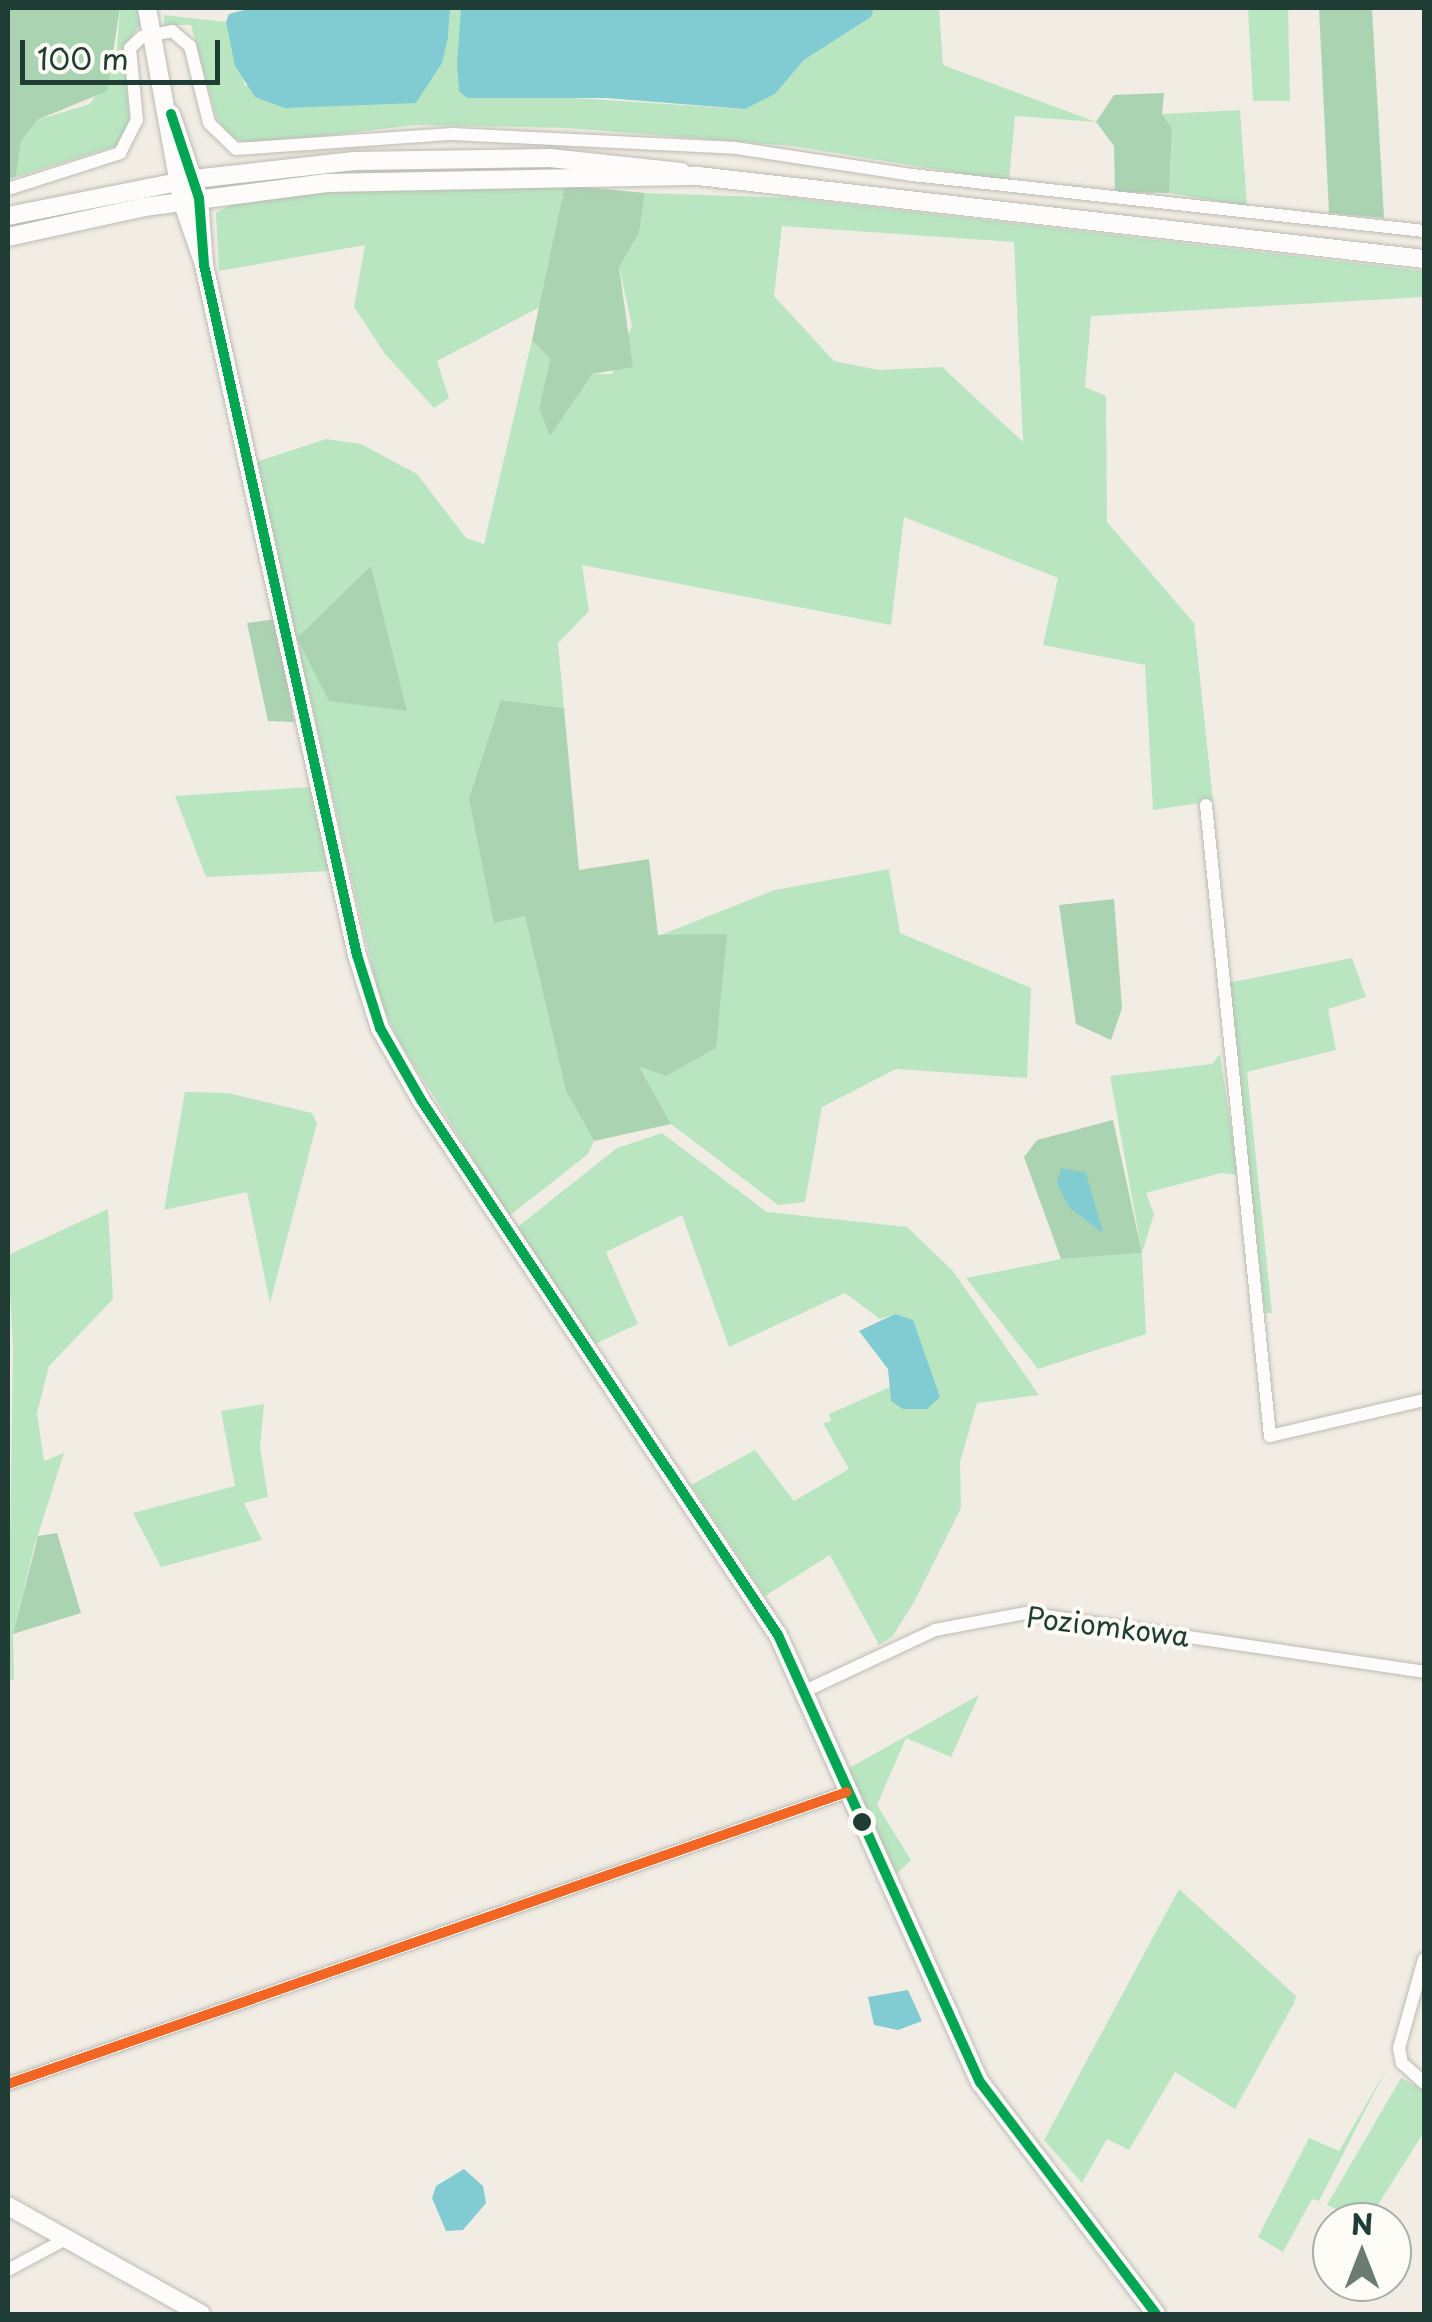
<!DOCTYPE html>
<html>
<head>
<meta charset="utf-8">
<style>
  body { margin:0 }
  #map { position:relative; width:1432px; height:2322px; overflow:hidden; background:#f2ede4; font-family:"Playpen Sans",sans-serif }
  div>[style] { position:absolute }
  .green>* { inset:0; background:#b9e6c0 }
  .forest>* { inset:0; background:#aad3b2 }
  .water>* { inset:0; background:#81cbd2 }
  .roads { filter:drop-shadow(0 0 2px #bbbbb4) drop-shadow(0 0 2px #bbbbb4) }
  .street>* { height:12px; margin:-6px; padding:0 6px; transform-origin:6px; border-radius:6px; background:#fdfcfb }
  .secondary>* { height:18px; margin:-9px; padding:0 9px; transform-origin:9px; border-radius:9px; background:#fdfcfb }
  .bus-1>* { height:10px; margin:-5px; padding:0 5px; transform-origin:5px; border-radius:5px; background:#00a651 }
  .bus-2>* { height:10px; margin:-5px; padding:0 5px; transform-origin:5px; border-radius:5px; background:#f26522 }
  .dots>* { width:28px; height:28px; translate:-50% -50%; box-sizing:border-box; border:5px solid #fdfcf7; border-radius:50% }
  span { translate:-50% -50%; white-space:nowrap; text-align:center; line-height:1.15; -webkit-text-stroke:8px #fdfcf7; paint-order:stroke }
  .street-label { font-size:28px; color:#1f3d34 }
  .frame { position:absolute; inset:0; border:10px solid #1f3d34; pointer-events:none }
  .north { position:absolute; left:1312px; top:2202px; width:100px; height:100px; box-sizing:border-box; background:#fdfcf7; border:2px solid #a4b0a9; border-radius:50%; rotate:0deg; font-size:28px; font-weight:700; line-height:40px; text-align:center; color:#1f3d34 }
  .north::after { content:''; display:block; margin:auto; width:35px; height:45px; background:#697b72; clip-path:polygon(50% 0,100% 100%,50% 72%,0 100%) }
  .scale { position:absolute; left:20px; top:40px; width:200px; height:45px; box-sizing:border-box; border:5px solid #1f3d34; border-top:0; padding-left:12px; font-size:30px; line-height:35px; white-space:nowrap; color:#1f3d34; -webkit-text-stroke:8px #fdfcf7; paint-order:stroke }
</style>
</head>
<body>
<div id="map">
  <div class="green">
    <i style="clip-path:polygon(120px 8px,139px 8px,142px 22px,123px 49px,130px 122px,122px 144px,16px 177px,21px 140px,37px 120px,90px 104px,116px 62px)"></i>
    <i style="clip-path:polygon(450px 8px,461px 8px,460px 34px,559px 97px,745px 109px,775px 94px,804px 60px,871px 17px,874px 8px,939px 8px,943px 65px,1096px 122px,1015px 116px,1009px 181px,792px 146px,568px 128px,416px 125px,254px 144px,230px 138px,216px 116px,191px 25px,164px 25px,164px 15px,226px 22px,245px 86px,448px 37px)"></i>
    <i style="clip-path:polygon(1248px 8px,1288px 8px,1290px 101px,1253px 101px)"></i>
    <i style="clip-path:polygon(1240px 110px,1247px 206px,1169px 193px,1172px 128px,1162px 114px)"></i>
    <i style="clip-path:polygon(565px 185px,540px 307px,437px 361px,449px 398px,434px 408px,385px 354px,354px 307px,365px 245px,219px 271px,216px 213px,234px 203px,388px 186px)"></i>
    <i style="clip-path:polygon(evenodd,645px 193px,792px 198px,1424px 271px,1424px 297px,1091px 316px,1085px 387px,1106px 396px,1107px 522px,1194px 623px,1213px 801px,1153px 810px,1145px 665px,1043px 645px,1058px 578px,904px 517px,891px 625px,582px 565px,589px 611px,558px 643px,564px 708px,501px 700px,494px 922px,525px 915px,566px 1091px,594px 1141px,587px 1155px,509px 1216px,399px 1041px,379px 997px,256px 462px,326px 439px,361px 444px,417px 474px,466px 538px,484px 544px,532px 340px,550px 359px,539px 408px,592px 374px,612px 374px,632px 326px,619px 266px,639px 233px,645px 193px,782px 226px,1014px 242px,1023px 442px,942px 367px,879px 370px,834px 361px,774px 296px,782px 226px)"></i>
    <i style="clip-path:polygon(310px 787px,332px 871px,206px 877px,175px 796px)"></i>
    <i style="clip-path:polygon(889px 869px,900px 933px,1031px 988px,1027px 1078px,896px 1069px,822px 1107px,805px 1202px,778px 1205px,671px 1124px,638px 1064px,666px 1076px,658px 936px,775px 890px)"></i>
    <i style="clip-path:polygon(1352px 958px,1366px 997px,1328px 1009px,1336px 1050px,1247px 1072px,1272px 1313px,1265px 1313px,1228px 983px)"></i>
    <i style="clip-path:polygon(1220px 1054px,1238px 1175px,1221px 1173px,1146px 1193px,1154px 1214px,1142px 1253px,1146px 1334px,1038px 1369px,966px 1278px,1061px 1259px,1142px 1253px,1110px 1076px,1212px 1064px)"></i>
    <i style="clip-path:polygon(185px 1092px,228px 1093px,312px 1113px,317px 1123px,270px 1303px,247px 1192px,164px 1210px)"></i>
    <i style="clip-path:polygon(662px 1133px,767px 1212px,907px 1227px,953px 1271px,1039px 1395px,977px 1403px,960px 1462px,961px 1508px,914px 1602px,892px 1637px,879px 1645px,830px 1555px,765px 1596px,691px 1485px,755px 1450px,794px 1501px,849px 1469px,823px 1423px,831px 1421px,829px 1414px,890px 1387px,891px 1401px,895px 1314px,880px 1319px,845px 1293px,729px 1347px,682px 1215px,606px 1252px,638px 1324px,595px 1344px,515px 1229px,617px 1148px)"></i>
    <i style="clip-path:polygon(108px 1209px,113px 1299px,49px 1366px,37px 1413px,44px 1461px,64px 1453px,34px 1547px,13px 1634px,14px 1679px,8px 1681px,13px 1346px,8px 1255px)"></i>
    <i style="clip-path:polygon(264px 1404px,260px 1447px,268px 1497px,244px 1503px,262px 1540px,161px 1567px,133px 1513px,235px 1486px,221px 1411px)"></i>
    <i style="clip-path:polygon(979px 1695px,951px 1757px,906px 1738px,877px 1805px,911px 1860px,893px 1877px,844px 1771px)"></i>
    <i style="clip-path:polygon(1179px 1889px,1296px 1996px,1294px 2003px,1235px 2109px,1175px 2072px,1129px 2150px,1107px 2139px,1082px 2183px,1044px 2140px)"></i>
    <i style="clip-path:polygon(1387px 2068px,1319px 2201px,1312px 2199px,1283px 2252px,1258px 2237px,1309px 2138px,1339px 2151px)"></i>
    <i style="clip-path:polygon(1401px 2078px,1424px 2090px,1424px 2132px,1367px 2222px,1327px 2205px)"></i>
  </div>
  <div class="forest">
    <i style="clip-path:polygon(8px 8px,120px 8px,107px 91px,37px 120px,21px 141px,16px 177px,8px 179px)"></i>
    <i style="clip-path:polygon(1319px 8px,1372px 8px,1384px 218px,1329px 213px)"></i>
    <i style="clip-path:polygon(1164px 93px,1162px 114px,1172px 128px,1169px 193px,1115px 192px,1114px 146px,1096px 122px,1114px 95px)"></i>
    <i style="clip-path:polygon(565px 185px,645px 193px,639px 233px,619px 267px,633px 367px,592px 374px,550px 436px,539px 408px,550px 359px,532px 340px)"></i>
    <i style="clip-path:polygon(371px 566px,407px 711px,329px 701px,297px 638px)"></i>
    <i style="clip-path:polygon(276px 619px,294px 722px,268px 721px,247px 623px)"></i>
    <i style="clip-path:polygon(501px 700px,564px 708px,579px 870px,649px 859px,658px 935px,727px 934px,716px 1048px,666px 1076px,639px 1066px,671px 1124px,594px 1141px,566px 1091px,525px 916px,494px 923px,469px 799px)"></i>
    <i style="clip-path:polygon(1114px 899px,1122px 1008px,1111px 1040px,1076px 1024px,1059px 905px)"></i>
    <i style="clip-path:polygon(1113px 1120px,1142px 1253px,1061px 1259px,1024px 1157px,1037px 1140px)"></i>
    <i style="clip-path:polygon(57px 1533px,81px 1613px,13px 1634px,38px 1536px)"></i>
  </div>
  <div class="water">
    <i style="clip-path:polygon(252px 8px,450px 8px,448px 37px,442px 63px,416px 103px,285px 108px,255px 97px,235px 66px,226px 22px,229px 14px)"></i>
    <i style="clip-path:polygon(461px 8px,874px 8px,871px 17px,804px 60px,775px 94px,745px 109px,606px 98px,467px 98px,459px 91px,457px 64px)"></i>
    <i style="clip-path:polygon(1061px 1168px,1086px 1173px,1103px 1233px,1069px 1207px,1057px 1183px)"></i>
    <i style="clip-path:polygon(895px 1314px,913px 1320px,940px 1397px,927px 1409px,903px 1409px,891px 1401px,888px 1369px,859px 1331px)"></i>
    <i style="clip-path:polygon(908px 1990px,922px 2021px,898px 2030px,874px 2025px,868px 1997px)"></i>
    <i style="clip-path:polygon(464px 2169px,483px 2186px,486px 2203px,463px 2230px,446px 2231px,432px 2198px,436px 2186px)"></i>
  </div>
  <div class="roads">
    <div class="street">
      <i style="left:8px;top:189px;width:118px;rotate:-17.8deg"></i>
      <i style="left:120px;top:153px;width:37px;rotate:-63deg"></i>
      <i style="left:137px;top:120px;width:72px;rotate:-95.6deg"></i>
      <i style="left:130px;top:48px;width:16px;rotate:-43deg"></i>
      <i style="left:142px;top:37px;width:31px;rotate:-11deg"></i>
      <i style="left:172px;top:31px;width:23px;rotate:40deg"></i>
      <i style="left:190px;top:46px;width:79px;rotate:76.1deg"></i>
      <i style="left:209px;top:123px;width:37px;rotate:44deg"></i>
      <i style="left:236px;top:149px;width:217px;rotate:-4deg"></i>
      <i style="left:452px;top:134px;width:284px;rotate:2.8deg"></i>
      <i style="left:736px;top:148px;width:178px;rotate:8.7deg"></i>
      <i style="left:912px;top:175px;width:515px;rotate:6.24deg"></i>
      <i style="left:1206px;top:805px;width:634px;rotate:84.21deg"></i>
      <i style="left:1270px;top:1436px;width:158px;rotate:-13.2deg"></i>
      <i style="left:805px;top:1691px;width:144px;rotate:-25.1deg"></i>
      <i style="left:935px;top:1630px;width:93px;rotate:-10.6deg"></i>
      <i style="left:1026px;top:1613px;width:402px;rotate:8.4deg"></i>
      <i style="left:1424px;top:1959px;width:92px;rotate:105.7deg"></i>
      <i style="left:1399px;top:2048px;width:15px;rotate:79deg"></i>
      <i style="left:1402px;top:2063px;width:30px;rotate:42deg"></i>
      <i style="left:8px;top:2084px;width:888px;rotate:-19.19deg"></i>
      <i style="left:8px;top:2270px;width:64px;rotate:-28.2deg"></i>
    </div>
    <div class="secondary">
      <i style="left:147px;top:8px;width:196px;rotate:79.7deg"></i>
      <i style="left:182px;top:201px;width:67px;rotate:70.8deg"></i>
      <i style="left:171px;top:114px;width:89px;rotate:71.6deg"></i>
      <i style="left:199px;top:198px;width:67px;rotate:85.7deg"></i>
      <i style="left:204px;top:265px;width:707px;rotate:77.5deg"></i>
      <i style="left:357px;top:955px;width:77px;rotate:72.5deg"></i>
      <i style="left:380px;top:1028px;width:83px;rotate:60.3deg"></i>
      <i style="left:421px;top:1100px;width:643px;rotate:56.29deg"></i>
      <i style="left:778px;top:1635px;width:491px;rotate:65.7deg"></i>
      <i style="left:980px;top:2082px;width:291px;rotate:52.8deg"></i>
      <i style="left:8px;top:216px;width:190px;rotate:-11.3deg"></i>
      <i style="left:194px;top:179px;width:161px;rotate:-6.4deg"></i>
      <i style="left:354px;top:161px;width:196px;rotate:-0.9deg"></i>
      <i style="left:550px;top:158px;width:132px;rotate:6.1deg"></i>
      <i style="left:8px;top:237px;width:139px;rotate:-12.4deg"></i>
      <i style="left:144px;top:207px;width:184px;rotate:-7.5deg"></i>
      <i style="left:326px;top:183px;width:372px;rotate:-1.1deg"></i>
      <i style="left:698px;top:176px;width:731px;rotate:6.52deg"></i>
      <i style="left:8px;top:2206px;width:221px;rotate:29.2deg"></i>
    </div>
  </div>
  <div class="bus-1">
    <i style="left:171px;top:114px;width:89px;rotate:71.6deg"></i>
    <i style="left:199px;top:198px;width:67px;rotate:85.7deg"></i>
    <i style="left:204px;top:265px;width:707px;rotate:77.5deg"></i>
    <i style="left:357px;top:955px;width:77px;rotate:72.5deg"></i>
    <i style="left:380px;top:1028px;width:83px;rotate:60.3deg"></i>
    <i style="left:421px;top:1100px;width:643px;rotate:56.29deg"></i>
    <i style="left:778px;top:1635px;width:491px;rotate:65.7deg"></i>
    <i style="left:980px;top:2082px;width:291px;rotate:52.8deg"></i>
  </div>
  <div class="bus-2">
    <i style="left:8px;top:2084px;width:888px;rotate:-19.19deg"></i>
  </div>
  <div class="dots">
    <i style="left:862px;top:1822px;background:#1f3d34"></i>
  </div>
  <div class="street-label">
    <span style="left:1108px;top:1626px;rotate:7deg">Poziomkowa</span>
  </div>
  <div class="frame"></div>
  <div class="north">N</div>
  <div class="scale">100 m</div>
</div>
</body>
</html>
